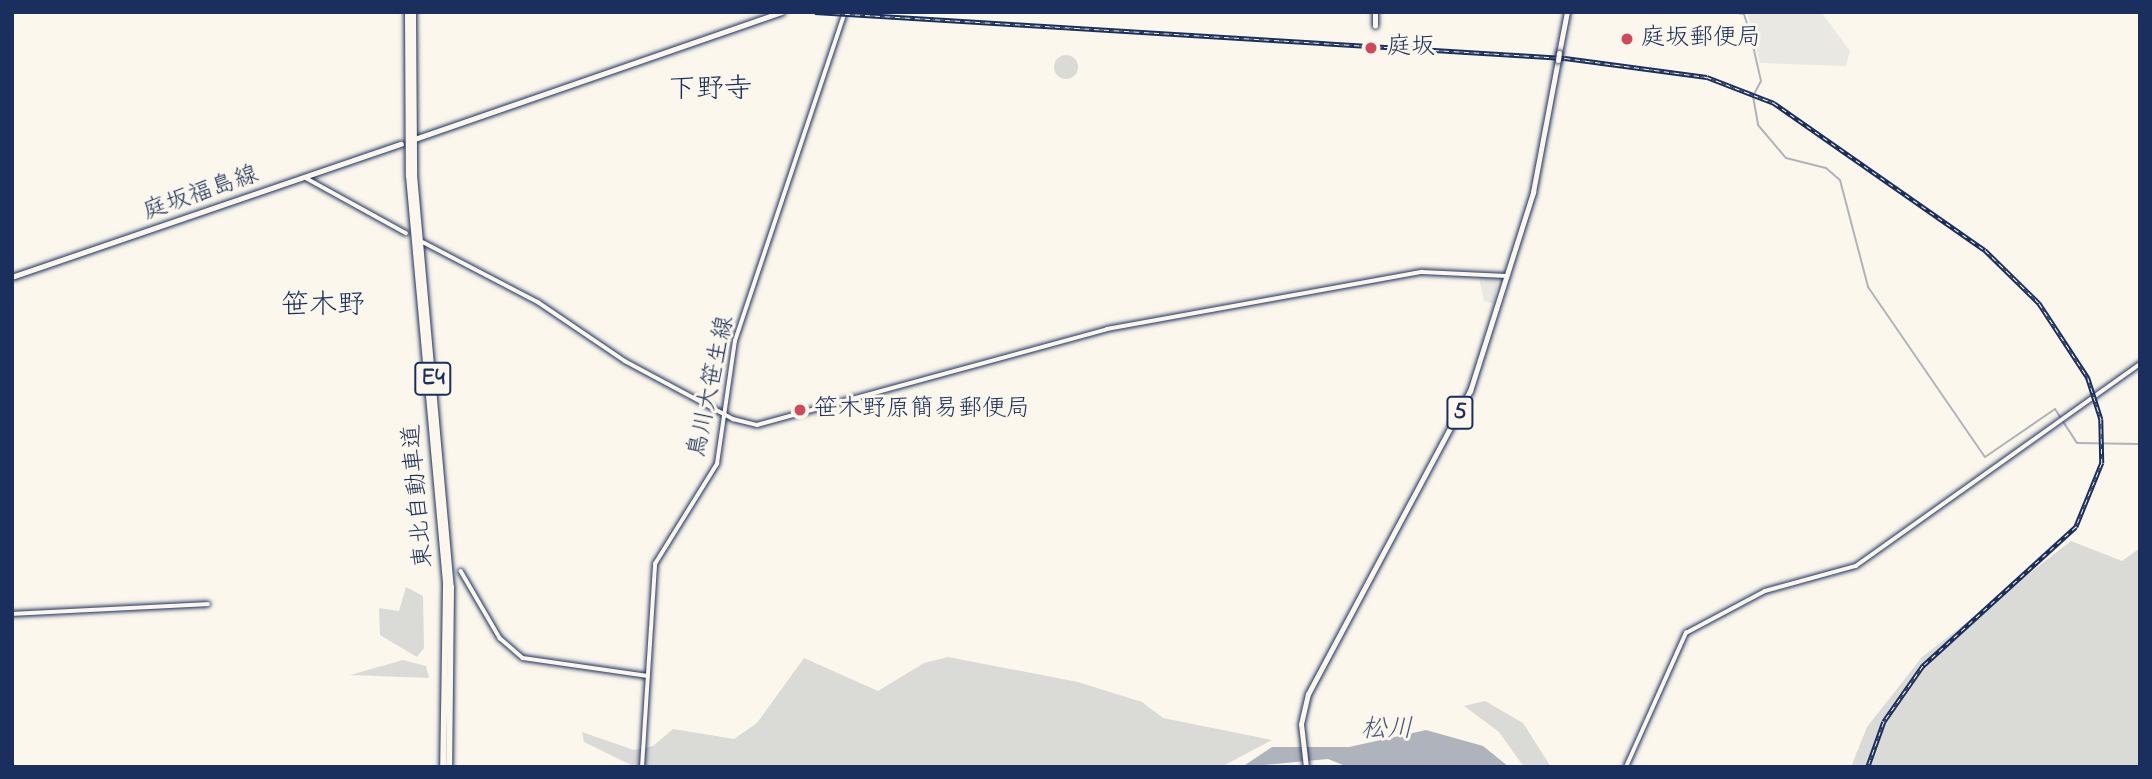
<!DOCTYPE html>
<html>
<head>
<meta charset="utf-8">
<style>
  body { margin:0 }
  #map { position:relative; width:2152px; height:779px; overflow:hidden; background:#fbf7ec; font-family:"Indie Flower","Klee One",sans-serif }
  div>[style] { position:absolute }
  .built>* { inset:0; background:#eae8e2 }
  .green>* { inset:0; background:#dadad7 }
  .round { border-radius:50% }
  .water>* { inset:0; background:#afb3bb }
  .stream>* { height:2px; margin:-1px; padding:0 1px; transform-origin:1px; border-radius:1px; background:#afb3bb }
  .roads { filter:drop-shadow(0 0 2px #1b2f5e) drop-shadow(0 0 2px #1b2f5e) }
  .tertiary>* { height:3.5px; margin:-1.75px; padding:0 1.75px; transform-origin:1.75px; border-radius:1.75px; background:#fbf7ec }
  .secondary>* { height:4.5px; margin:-2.25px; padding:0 2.25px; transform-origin:2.25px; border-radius:2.25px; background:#fbf7ec }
  .primary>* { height:5px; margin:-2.5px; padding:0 2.5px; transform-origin:2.5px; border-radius:2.5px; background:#fbf7ec }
  .motorway>* { height:6px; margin:-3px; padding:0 3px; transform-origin:3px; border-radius:3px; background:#fbf7ec }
  .rail>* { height:4.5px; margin-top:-2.25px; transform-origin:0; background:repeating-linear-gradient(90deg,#fbf7ec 0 5px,#1b2f5e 0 10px); box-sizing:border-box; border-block:2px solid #1b2f5e }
  .bridges { filter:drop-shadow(0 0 2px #1b2f5e) drop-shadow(0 0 2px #1b2f5e) }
  .primary-bridge>* { height:5px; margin:-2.5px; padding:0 2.5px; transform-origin:2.5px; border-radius:2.5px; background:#fbf7ec }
  .dots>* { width:19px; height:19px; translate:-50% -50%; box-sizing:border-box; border:4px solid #fbf7ec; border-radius:50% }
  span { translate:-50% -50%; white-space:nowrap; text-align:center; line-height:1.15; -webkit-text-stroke:6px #fbf7ec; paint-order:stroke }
  .shield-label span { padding:2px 5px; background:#fbf7ec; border:2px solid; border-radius:5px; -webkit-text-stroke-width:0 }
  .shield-label { font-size:23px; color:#1b2f5e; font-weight:700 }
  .poi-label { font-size:24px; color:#1b2f5e }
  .left { translate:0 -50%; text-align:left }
  .street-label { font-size:24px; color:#1b2f5e }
  .water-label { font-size:26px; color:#47577a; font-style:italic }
  .quarter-label { font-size:28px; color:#1b2f5e }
  .frame { position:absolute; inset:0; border:14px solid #1b2f5e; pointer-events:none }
</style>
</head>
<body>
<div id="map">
  <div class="built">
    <i style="clip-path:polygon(1821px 12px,1850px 51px,1846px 66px,1760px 63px,1747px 12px)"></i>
    <i style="clip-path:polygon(1498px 277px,1494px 304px,1484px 301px,1479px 278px)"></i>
  </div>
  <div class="green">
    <i class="round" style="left:1054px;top:55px;width:24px;height:24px"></i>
    <i style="clip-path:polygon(2071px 541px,2122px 561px,2140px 548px,2140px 767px,1851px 767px,1867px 727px,1922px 657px)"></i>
    <i style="clip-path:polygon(406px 587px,423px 596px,424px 648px,417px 657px,380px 635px,379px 608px,399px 611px)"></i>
    <i style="clip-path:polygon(948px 657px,1078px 682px,1142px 702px,1163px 718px,1272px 740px,1221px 767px,633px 766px,584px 742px,582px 732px,634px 750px,653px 746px,673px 729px,734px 739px,757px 723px,804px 658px,878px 691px,924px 663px)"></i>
    <i style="clip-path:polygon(403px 660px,426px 666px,429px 678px,350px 675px)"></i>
    <i style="clip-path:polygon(1485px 701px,1523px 723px,1551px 767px,1524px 767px,1499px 732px,1464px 706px)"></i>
  </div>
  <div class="water">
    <i style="clip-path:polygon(1426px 730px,1483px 746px,1509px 767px,1348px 767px,1328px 759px,1242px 767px,1272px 747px,1349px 747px)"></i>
  </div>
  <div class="stream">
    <i style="left:1731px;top:12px;width:13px;rotate:9deg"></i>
    <i style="left:1744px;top:14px;width:24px;rotate:73deg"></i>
    <i style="left:1751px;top:37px;width:45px;rotate:77.2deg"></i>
    <i style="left:1761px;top:81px;width:17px;rotate:118deg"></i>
    <i style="left:1753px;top:96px;width:29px;rotate:80deg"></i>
    <i style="left:1758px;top:125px;width:43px;rotate:49.7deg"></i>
    <i style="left:1786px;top:158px;width:41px;rotate:14deg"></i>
    <i style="left:1826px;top:168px;width:18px;rotate:41deg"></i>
    <i style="left:1840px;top:180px;width:111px;rotate:75.3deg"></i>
    <i style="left:1868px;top:287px;width:206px;rotate:55.5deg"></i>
    <i style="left:1985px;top:457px;width:85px;rotate:-34.4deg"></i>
    <i style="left:2055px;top:409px;width:40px;rotate:57.1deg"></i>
    <i style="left:2077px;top:443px;width:63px;rotate:0.9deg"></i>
  </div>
  <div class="roads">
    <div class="tertiary">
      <i style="left:306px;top:178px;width:114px;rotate:28.8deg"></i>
      <i style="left:423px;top:242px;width:130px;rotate:27.6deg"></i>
      <i style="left:538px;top:302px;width:105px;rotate:34.1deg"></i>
      <i style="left:625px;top:361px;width:123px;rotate:28.2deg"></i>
      <i style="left:733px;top:419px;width:25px;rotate:14deg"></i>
      <i style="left:757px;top:425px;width:363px;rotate:-15.3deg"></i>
      <i style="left:1107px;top:329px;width:320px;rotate:-10.3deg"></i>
      <i style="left:1422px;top:272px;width:84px;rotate:2.7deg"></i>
      <i style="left:461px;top:571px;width:78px;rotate:59.8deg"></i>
      <i style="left:500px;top:638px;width:30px;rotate:41deg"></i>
      <i style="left:523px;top:658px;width:126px;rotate:8.2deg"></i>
      <i style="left:12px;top:614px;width:196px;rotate:-2.9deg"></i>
      <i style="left:642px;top:767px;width:203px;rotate:-86.3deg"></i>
      <i style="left:655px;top:564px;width:118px;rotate:-58.2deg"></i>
      <i style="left:717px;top:464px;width:124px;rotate:-81.7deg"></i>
      <i style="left:735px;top:341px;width:347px;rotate:-71.5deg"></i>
      <i style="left:1626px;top:767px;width:147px;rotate:-65.9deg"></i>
      <i style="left:1686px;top:633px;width:89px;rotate:-28deg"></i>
      <i style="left:1765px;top:591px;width:94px;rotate:-15.4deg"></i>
      <i style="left:1856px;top:566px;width:349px;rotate:-35.4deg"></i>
    </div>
    <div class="secondary">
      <i style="left:1375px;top:26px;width:14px;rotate:-90deg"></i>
      <i style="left:415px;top:139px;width:388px;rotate:-19.1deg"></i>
      <i style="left:12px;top:277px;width:411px;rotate:-18.9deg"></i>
    </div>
    <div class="primary">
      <i style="left:1559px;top:53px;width:42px;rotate:-79deg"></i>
      <i style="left:1306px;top:767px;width:43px;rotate:-96.6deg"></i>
      <i style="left:1301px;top:724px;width:31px;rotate:-77deg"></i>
      <i style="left:1308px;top:694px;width:344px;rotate:-61.9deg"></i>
      <i style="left:1470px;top:391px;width:209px;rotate:-72.4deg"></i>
      <i style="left:1533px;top:192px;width:134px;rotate:-79.3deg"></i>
    </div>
    <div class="motorway">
      <i style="left:408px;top:12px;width:164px;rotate:89.7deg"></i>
      <i style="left:409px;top:176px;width:412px;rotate:84.8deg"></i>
      <i style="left:446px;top:586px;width:181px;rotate:90.9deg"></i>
      <i style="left:413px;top:12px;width:163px;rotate:89.6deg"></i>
      <i style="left:414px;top:175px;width:414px;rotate:84.9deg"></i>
      <i style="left:451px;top:587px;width:180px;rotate:90.6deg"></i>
    </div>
  </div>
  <div class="rail">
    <i style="left:815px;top:12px;width:751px;rotate:3.51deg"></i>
    <i style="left:1565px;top:58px;width:143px;rotate:7.6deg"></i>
    <i style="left:1707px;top:77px;width:72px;rotate:21.2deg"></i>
    <i style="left:1774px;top:103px;width:257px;rotate:34.9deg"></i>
    <i style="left:1985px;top:250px;width:76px;rotate:44.5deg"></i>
    <i style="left:2039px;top:303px;width:90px;rotate:56.8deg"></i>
    <i style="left:2088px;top:378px;width:43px;rotate:72.4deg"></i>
    <i style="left:2101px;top:419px;width:44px;rotate:88.7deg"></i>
    <i style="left:2102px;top:463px;width:69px;rotate:112.1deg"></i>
    <i style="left:2076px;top:527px;width:207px;rotate:137.7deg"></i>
    <i style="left:1923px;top:666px;width:68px;rotate:124.9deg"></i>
    <i style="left:1884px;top:722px;width:48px;rotate:109.6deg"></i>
  </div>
  <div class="bridges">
    <div class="primary-bridge">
      <i style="left:1558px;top:60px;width:7px;rotate:-82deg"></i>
    </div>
  </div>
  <div class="dots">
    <i style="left:1627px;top:39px;background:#d1495b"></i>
    <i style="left:1371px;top:48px;background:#d1495b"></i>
    <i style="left:800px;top:410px;background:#d1495b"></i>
  </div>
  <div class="shield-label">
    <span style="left:433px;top:379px">E4</span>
    <span style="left:1460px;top:413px">5</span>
  </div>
  <div class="poi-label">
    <span class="left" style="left:1641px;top:39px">庭坂郵便局</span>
    <span class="left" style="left:1387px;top:48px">庭坂</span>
    <span class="left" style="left:814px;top:410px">笹木野原簡易郵便局</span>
  </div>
  <div class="street-label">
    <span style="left:201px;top:194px;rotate:-19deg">庭坂福島線</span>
    <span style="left:712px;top:387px;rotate:-78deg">鳥川大笹生線</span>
    <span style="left:419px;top:496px;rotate:-95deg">東北自動車道</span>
  </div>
  <div class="water-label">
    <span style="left:1387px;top:731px">松川</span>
  </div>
  <div class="quarter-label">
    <span style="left:710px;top:91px">下野寺</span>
    <span style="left:323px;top:307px">笹木野</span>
  </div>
  <div class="frame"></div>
</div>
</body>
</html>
